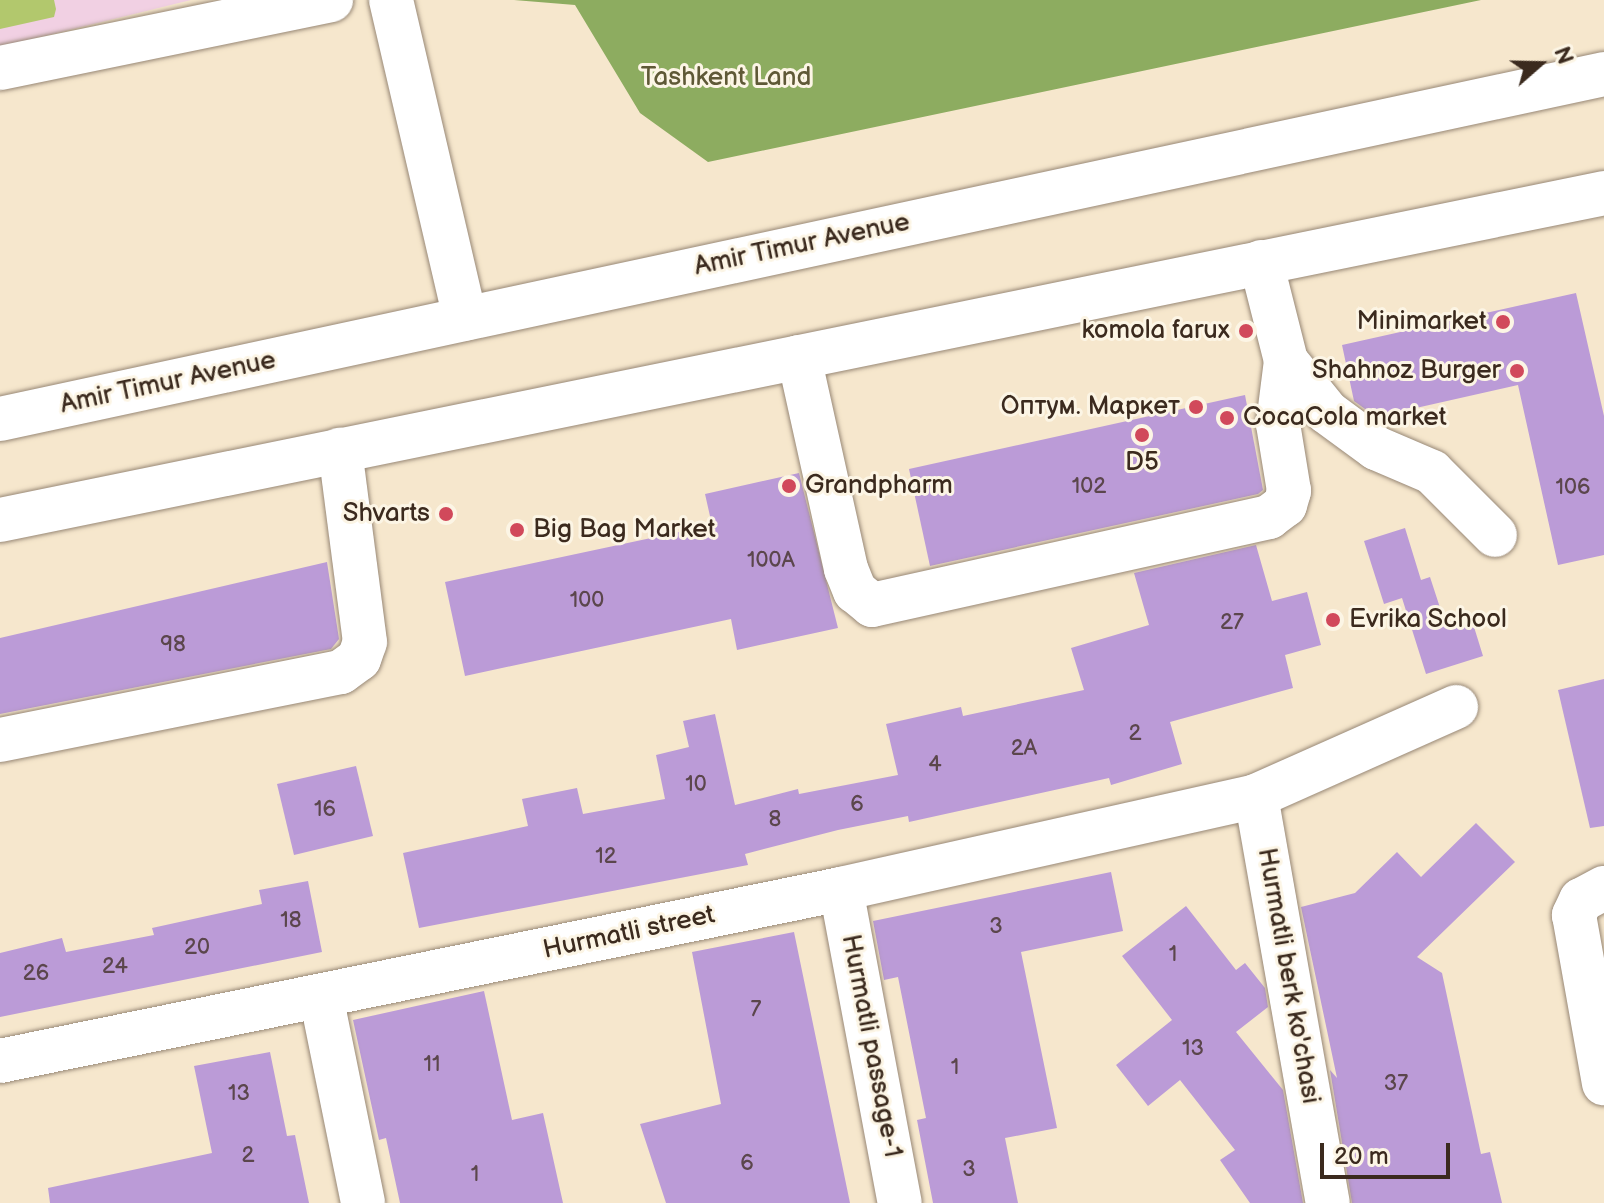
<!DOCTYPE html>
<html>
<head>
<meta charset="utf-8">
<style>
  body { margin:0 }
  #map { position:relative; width:1604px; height:1203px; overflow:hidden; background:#f6e7cd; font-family:"Balsamiq Sans",sans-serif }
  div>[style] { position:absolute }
  .built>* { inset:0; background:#f1d0e3 }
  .green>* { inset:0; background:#b2c86d }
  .forest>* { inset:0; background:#8dac60 }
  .building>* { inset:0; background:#bb9bd7 }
  .roads { filter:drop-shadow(0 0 2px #988876) drop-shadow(0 0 2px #988876) }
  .minor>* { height:44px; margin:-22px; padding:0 22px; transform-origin:22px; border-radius:22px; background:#fff }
  .major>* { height:44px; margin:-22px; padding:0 22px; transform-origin:22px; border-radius:22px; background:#fff }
  .dots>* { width:22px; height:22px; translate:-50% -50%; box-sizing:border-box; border:4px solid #fcf5e5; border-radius:50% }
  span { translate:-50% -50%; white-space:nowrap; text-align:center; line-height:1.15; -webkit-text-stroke:6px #fcf5e5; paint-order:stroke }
  .number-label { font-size:22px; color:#5b464c }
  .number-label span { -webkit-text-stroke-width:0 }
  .park-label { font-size:26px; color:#5f5936 }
  .street-label { font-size:26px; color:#3b2a1e }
  .poi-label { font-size:26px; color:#3b2a1e }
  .right { translate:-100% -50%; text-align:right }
  .left { translate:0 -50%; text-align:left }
  .north { position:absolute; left:1500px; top:24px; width:80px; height:80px; -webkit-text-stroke:6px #fcf5e5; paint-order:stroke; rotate:70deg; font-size:22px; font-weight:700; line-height:32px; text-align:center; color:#3b2a1e }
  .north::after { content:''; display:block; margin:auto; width:28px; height:36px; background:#3b2a1e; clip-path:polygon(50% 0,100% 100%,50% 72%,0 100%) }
  .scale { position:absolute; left:1320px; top:1143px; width:130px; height:36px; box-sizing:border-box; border:4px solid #3b2a1e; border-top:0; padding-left:10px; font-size:24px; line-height:28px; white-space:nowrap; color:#3b2a1e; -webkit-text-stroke:6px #fcf5e5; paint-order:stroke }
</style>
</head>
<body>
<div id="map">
  <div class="built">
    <i style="clip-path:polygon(0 0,191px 0,0 47px)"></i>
  </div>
  <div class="green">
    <i style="clip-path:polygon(0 0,54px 0,56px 9px,54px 17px,0 29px)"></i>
  </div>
  <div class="forest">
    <i style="clip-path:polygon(514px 0,1481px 0,708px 162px,640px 113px,575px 5px)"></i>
  </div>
  <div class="building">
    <i style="clip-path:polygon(1576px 293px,1604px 416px,1604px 555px,1558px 565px,1518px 385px,1376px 417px,1354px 401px,1342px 345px)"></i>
    <i style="clip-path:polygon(1245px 395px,1263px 490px,1258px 494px,930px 566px,909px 469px)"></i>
    <i style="clip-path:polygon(799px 473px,838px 628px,737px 650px,731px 619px,465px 676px,445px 582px,712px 525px,705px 494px)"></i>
    <i style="clip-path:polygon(1405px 528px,1421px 580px,1430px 577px,1445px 623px,1470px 614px,1483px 656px,1426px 674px,1402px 598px,1384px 604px,1364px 541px)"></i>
    <i style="clip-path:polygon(1256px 545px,1272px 601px,1307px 592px,1321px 645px,1285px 655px,1293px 688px,1170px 722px,1182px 764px,1111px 785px,1109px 778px,909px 822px,908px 816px,838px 830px,745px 854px,748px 865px,419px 928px,403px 853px,528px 826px,522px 799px,577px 788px,583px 814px,665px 799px,656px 755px,689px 747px,683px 721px,715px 714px,735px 805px,798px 789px,799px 794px,898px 775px,886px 724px,961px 707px,963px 716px,1084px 690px,1071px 648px,1149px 625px,1134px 573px)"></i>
    <i style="clip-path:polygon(327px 562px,339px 639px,331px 649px,0 714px,0 638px)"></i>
    <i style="clip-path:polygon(1604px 679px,1604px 826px,1590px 828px,1558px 690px)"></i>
    <i style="clip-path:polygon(356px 766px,373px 836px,294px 855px,277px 784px)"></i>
    <i style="clip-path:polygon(1476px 823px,1515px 862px,1417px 957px,1442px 973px,1481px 1154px,1490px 1152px,1502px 1203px,1352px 1203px,1330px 1070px,1337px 1078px,1301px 907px,1355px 893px,1397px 852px,1421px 877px)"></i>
    <i style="clip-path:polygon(1111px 872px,1123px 931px,1021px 952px,1057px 1128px,1005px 1138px,1018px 1203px,933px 1203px,917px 1120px,926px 1118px,898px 977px,884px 980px,873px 921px)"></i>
    <i style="clip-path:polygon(308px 881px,322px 952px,0 1017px,0 953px,62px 938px,66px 952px,154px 935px,152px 928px,262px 904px,259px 890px)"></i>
    <i style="clip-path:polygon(1186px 906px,1236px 970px,1245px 963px,1265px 988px,1268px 1007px,1236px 1032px,1283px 1090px,1303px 1203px,1250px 1203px,1220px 1160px,1235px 1150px,1180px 1080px,1148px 1106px,1116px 1065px,1172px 1020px,1122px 956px)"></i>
    <i style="clip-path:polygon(794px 932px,850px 1203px,666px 1203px,640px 1124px,721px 1104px,692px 952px)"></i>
    <i style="clip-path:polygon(484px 991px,512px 1120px,543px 1113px,563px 1203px,400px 1203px,386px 1138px,379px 1140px,353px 1020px)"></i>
    <i style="clip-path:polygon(270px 1052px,287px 1136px,295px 1135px,309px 1203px,50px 1203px,48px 1188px,212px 1153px,194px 1066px)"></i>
  </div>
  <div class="roads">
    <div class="minor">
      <i style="left:391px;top:0;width:327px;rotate:76.9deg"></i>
      <i style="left:0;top:68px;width:338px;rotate:-11.6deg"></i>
      <i style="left:1261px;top:262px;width:102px;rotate:75.8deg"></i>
      <i style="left:1286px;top:361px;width:65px;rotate:51.2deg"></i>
      <i style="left:1327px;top:412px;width:61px;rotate:36.3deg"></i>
      <i style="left:1376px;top:448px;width:61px;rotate:23.2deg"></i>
      <i style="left:1432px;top:472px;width:89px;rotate:45deg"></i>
      <i style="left:799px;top:357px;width:217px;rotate:77.5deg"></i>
      <i style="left:846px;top:569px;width:24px;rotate:68deg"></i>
      <i style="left:855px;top:591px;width:22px;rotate:39deg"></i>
      <i style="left:872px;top:605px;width:407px;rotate:-12.5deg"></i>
      <i style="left:1269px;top:517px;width:20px;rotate:-37deg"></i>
      <i style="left:1285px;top:505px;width:15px;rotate:-74deg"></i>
      <i style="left:1289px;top:491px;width:68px;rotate:-99.3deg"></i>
      <i style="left:1278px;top:424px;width:64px;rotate:-82.8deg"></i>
      <i style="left:0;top:740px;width:348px;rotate:-11.3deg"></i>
      <i style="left:341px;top:672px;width:22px;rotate:-36deg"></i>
      <i style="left:359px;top:659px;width:18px;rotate:-71deg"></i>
      <i style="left:365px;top:642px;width:194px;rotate:-97.4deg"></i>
      <i style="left:1256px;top:796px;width:413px;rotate:80deg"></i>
      <i style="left:1604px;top:888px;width:26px;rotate:152deg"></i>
      <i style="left:1581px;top:900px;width:17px;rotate:115deg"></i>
      <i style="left:1574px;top:915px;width:171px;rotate:79.9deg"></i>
      <i style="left:841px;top:889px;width:319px;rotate:79.4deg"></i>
      <i style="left:321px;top:996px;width:211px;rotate:78.5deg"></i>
      <i style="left:0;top:1061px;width:858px;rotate:-11.56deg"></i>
      <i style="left:841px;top:889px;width:425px;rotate:-12.6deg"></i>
      <i style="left:1256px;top:796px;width:219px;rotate:-24deg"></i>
    </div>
    <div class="major">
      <i style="left:0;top:419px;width:1641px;rotate:-12.14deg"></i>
      <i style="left:0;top:520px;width:1637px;rotate:-11.52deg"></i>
    </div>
  </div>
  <div class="dots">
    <i style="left:1503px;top:322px;background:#d1495b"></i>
    <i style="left:1246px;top:331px;background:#d1495b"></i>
    <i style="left:1517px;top:371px;background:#d1495b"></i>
    <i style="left:1196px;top:407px;background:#d1495b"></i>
    <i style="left:1227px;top:418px;background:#d1495b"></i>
    <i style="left:1142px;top:435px;background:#d1495b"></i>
    <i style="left:789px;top:486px;background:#d1495b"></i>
    <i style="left:446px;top:514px;background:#d1495b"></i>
    <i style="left:517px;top:530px;background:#d1495b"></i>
    <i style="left:1333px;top:620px;background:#d1495b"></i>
  </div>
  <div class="number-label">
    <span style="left:1089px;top:487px">102</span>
    <span style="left:1573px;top:488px">106</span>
    <span style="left:771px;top:561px">100A</span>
    <span style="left:587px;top:601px">100</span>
    <span style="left:1232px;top:623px">27</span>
    <span style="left:173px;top:645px">98</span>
    <span style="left:1135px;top:734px">2</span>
    <span style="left:1024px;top:749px">2А</span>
    <span style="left:935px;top:765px">4</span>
    <span style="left:696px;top:785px">10</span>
    <span style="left:857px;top:805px">6</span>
    <span style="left:325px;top:810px">16</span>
    <span style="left:775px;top:820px">8</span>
    <span style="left:606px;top:857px">12</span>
    <span style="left:291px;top:921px">18</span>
    <span style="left:996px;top:927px">3</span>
    <span style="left:197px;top:948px">20</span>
    <span style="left:1173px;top:955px">1</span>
    <span style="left:115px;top:967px">24</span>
    <span style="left:36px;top:974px">26</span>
    <span style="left:756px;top:1010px">7</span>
    <span style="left:1193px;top:1049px">13</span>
    <span style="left:432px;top:1065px">11</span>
    <span style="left:955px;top:1068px">1</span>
    <span style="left:1396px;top:1084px">37</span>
    <span style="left:239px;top:1094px">13</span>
    <span style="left:248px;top:1156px">2</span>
    <span style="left:747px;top:1164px">6</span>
    <span style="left:969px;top:1170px">3</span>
    <span style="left:475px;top:1175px">1</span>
  </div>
  <div class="park-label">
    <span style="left:726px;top:78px">Tashkent Land</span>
  </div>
  <div class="street-label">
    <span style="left:802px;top:245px;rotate:-12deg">Amir Timur Avenue</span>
    <span style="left:168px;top:383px;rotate:-12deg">Amir Timur Avenue</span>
    <span style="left:629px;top:933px;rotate:-12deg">Hurmatli street</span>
    <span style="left:1288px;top:976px;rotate:80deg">Hurmatli berk ko'chasi</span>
    <span style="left:871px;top:1046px;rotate:79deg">Hurmatli passage-1</span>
  </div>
  <div class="poi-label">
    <span class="right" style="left:1487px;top:322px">Minimarket</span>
    <span class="right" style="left:1230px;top:331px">komola farux</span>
    <span class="right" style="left:1501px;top:371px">Shahnoz Burger</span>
    <span class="right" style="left:1180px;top:407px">Оптум. Маркет</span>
    <span class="left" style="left:1243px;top:418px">CocaCola market</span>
    <span style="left:1142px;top:463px">D5</span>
    <span class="left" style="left:805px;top:486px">Grandpharm</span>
    <span class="right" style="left:430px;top:514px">Shvarts</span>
    <span class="left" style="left:533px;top:530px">Big Bag Market</span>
    <span class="left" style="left:1349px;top:620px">Evrika School</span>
  </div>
  <div class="north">N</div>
  <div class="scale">20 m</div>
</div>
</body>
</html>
